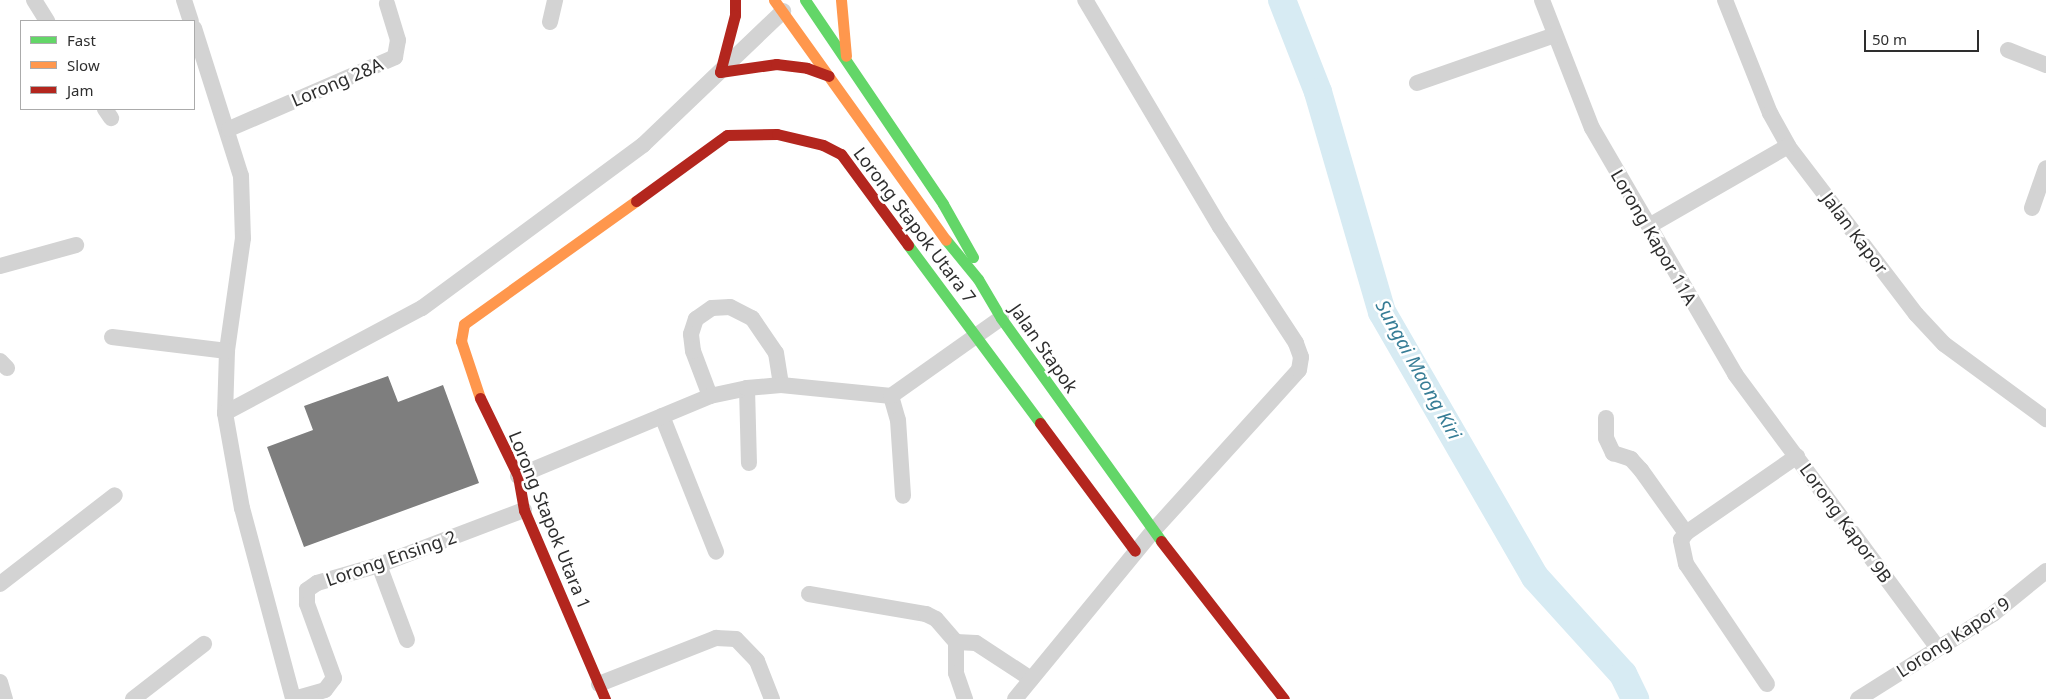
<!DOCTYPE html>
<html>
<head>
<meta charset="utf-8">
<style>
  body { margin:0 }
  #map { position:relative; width:2046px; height:699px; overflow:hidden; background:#fff; font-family:"Noto Sans",sans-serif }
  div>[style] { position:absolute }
  .river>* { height:28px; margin:-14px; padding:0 14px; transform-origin:14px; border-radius:14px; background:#d7ebf3 }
  .building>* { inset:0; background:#7e7e7e }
  .street>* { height:16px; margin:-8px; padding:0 8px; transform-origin:8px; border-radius:8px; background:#d3d3d3 }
  .fast>* { height:11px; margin:-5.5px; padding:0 5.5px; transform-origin:5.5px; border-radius:5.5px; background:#63d668 }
  .slow>* { height:11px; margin:-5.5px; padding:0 5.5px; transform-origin:5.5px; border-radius:5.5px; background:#ff974d }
  .jam>* { height:11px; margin:-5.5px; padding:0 5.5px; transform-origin:5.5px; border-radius:5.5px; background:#b3261e }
  span { translate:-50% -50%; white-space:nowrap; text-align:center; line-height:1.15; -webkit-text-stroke:5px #fff; paint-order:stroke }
  .street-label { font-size:18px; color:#2e2e2e }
  .water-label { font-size:19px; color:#377d96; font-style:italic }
  .legend { position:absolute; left:20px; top:20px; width:175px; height:90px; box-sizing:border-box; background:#fff; border:1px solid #ababab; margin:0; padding:6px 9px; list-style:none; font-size:15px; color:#2e2e2e }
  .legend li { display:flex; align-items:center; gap:10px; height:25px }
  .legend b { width:25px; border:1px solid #ababab }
  .scale { position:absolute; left:1864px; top:30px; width:115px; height:22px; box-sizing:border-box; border:2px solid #2e2e2e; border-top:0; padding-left:6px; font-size:15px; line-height:18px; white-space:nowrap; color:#2e2e2e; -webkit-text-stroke:4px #fff; paint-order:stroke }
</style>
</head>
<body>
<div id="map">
  <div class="river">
    <i style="left:1282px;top:0;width:99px;rotate:68.6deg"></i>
    <i style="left:1318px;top:92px;width:229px;rotate:73.8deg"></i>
    <i style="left:1382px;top:312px;width:306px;rotate:60deg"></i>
    <i style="left:1535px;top:577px;width:131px;rotate:47.8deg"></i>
    <i style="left:1623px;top:674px;width:28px;rotate:64deg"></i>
  </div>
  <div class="building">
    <i style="clip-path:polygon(388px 376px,398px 402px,443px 385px,479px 483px,304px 547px,267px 447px,313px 430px,304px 406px)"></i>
  </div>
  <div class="street">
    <i style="left:34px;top:0;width:25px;rotate:58deg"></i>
    <i style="left:184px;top:0;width:22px;rotate:72deg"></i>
    <i style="left:1542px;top:0;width:137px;rotate:68.7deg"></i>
    <i style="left:1592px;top:128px;width:285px;rotate:59.8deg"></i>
    <i style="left:1735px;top:374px;width:341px;rotate:53.5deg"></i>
    <i style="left:1725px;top:0;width:122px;rotate:68.3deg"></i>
    <i style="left:1770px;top:113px;width:38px;rotate:61deg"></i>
    <i style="left:1788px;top:146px;width:211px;rotate:52.7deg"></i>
    <i style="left:1916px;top:314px;width:41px;rotate:47deg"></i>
    <i style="left:1944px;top:344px;width:127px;rotate:36.3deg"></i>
    <i style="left:550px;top:22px;width:23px;rotate:-77deg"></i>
    <i style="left:194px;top:28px;width:155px;rotate:72.4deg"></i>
    <i style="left:241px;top:176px;width:62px;rotate:88.2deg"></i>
    <i style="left:243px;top:238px;width:114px;rotate:98.1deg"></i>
    <i style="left:227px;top:351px;width:62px;rotate:91.8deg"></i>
    <i style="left:225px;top:413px;width:97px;rotate:79.9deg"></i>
    <i style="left:242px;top:508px;width:198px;rotate:75deg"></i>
    <i style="left:2008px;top:50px;width:41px;rotate:21.5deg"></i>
    <i style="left:1417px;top:83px;width:146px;rotate:-19.2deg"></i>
    <i style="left:105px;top:109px;width:11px;rotate:56deg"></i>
    <i style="left:229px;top:129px;width:181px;rotate:-23.4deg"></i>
    <i style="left:395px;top:57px;width:17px;rotate:-80deg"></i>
    <i style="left:398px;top:40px;width:38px;rotate:-107deg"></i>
    <i style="left:2032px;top:208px;width:42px;rotate:-70.7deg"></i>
    <i style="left:1649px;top:226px;width:160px;rotate:-29.9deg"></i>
    <i style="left:0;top:266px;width:79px;rotate:-15.4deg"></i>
    <i style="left:112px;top:337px;width:116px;rotate:6.9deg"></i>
    <i style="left:0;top:361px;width:10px;rotate:45deg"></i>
    <i style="left:747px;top:388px;width:75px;rotate:88.5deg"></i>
    <i style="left:710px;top:396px;width:48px;rotate:-110.7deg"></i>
    <i style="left:693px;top:351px;width:17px;rotate:-97deg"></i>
    <i style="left:691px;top:334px;width:16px;rotate:-72deg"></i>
    <i style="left:696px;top:319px;width:19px;rotate:-35deg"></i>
    <i style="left:712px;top:308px;width:18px;rotate:-3deg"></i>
    <i style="left:730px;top:307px;width:25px;rotate:27deg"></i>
    <i style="left:752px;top:318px;width:42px;rotate:55.6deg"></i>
    <i style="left:776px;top:353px;width:32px;rotate:81deg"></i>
    <i style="left:891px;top:396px;width:25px;rotate:74deg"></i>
    <i style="left:898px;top:420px;width:76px;rotate:86.2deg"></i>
    <i style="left:225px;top:413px;width:223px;rotate:-28.1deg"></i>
    <i style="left:422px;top:308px;width:275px;rotate:-36.4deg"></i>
    <i style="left:643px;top:145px;width:194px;rotate:-43.7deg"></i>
    <i style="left:662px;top:416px;width:146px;rotate:68.3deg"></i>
    <i style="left:1606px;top:418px;width:20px;rotate:90deg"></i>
    <i style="left:1606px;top:438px;width:17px;rotate:65deg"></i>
    <i style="left:1613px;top:453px;width:19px;rotate:18deg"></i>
    <i style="left:1631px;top:459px;width:15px;rotate:48deg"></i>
    <i style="left:1641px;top:470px;width:77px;rotate:54.5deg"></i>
    <i style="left:518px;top:476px;width:208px;rotate:-22.6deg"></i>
    <i style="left:710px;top:396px;width:38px;rotate:-12deg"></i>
    <i style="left:747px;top:388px;width:34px;rotate:-5deg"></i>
    <i style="left:781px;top:385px;width:111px;rotate:5.7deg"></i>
    <i style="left:891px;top:396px;width:135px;rotate:-35.3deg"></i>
    <i style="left:379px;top:565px;width:80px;rotate:69.5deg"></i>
    <i style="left:0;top:584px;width:145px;rotate:-37.7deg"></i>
    <i style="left:809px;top:594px;width:119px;rotate:9.7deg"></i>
    <i style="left:926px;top:614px;width:11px;rotate:27deg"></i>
    <i style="left:936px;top:619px;width:30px;rotate:49deg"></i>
    <i style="left:956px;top:642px;width:20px;rotate:3deg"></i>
    <i style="left:976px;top:643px;width:66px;rotate:33.2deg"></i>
    <i style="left:956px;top:642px;width:31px;rotate:90deg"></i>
    <i style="left:956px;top:673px;width:28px;rotate:71deg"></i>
    <i style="left:0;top:682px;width:18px;rotate:74deg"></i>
    <i style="left:599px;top:684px;width:126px;rotate:-21.5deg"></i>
    <i style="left:716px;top:638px;width:20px;rotate:3deg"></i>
    <i style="left:736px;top:639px;width:30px;rotate:46deg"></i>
    <i style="left:757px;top:661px;width:41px;rotate:68.5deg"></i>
    <i style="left:1767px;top:684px;width:145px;rotate:-124deg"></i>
    <i style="left:1686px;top:564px;width:25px;rotate:-102deg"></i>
    <i style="left:1681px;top:540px;width:9px;rotate:-54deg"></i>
    <i style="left:1686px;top:533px;width:135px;rotate:-34.7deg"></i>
    <i style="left:133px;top:699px;width:90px;rotate:-37.8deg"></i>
    <i style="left:294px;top:699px;width:32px;rotate:-16deg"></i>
    <i style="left:325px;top:690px;width:15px;rotate:-53deg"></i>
    <i style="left:334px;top:678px;width:79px;rotate:-110deg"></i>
    <i style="left:307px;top:604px;width:14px;rotate:-90deg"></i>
    <i style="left:307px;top:590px;width:12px;rotate:-35deg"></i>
    <i style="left:317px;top:583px;width:65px;rotate:-16.2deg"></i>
    <i style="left:379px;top:565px;width:155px;rotate:-20.8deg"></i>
    <i style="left:1015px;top:699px;width:217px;rotate:-50.6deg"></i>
    <i style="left:1153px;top:531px;width:217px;rotate:-47.8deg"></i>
    <i style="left:1299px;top:370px;width:13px;rotate:-81deg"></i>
    <i style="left:1301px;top:357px;width:15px;rotate:-110deg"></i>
    <i style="left:1296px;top:343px;width:139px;rotate:-123.2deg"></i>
    <i style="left:1220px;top:227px;width:264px;rotate:-120.7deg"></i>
    <i style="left:1858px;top:699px;width:160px;rotate:-32.2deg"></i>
    <i style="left:1993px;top:614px;width:68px;rotate:-39.1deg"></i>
  </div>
  <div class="fast">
    <i style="left:805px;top:0;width:246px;rotate:55.9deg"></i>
    <i style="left:943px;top:204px;width:61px;rotate:60.5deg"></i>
    <i style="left:946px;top:240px;width:50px;rotate:50.6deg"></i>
    <i style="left:978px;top:279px;width:45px;rotate:59.5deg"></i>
    <i style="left:1001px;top:318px;width:274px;rotate:54.3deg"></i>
    <i style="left:908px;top:245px;width:222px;rotate:53.4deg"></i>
  </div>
  <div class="slow">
    <i style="left:774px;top:0;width:295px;rotate:54.4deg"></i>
    <i style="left:841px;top:0;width:56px;rotate:84.9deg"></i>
    <i style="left:480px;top:398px;width:60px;rotate:-108.4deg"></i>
    <i style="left:461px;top:341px;width:17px;rotate:-80deg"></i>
    <i style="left:464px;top:324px;width:211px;rotate:-35.6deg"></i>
  </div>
  <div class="jam">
    <i style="left:735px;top:0;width:15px;rotate:90deg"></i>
    <i style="left:735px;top:15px;width:59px;rotate:104.7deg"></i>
    <i style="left:720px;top:72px;width:57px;rotate:-8.1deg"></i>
    <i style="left:776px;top:64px;width:31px;rotate:7deg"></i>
    <i style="left:807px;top:68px;width:23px;rotate:20deg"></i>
    <i style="left:636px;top:201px;width:112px;rotate:-36deg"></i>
    <i style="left:727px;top:135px;width:50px;rotate:-1.1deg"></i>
    <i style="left:777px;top:134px;width:47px;rotate:13.4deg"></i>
    <i style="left:823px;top:145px;width:20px;rotate:27deg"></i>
    <i style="left:841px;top:154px;width:113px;rotate:53.6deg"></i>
    <i style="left:480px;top:398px;width:87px;rotate:64deg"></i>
    <i style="left:518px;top:476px;width:35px;rotate:80deg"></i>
    <i style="left:524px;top:510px;width:206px;rotate:66.8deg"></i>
    <i style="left:1040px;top:423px;width:159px;rotate:53.4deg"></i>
    <i style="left:1161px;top:541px;width:200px;rotate:52.1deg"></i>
  </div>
  <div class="street-label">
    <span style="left:337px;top:82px;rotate:-23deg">Lorong 28A</span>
    <span style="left:915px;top:225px;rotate:53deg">Lorong Stapok Utara 7</span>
    <span style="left:1855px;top:233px;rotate:53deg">Jalan Kapor</span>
    <span style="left:1654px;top:237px;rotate:60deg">Lorong Kapor 11A</span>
    <span style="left:1044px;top:348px;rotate:55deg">Jalan Stapok</span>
    <span style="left:550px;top:520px;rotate:68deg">Lorong Stapok Utara 1</span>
    <span style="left:1846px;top:523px;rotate:54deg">Lorong Kapor 9B</span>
    <span style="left:391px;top:558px;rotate:-19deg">Lorong Ensing 2</span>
    <span style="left:1953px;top:637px;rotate:-33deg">Lorong Kapor 9</span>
  </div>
  <div class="water-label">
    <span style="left:1418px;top:370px;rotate:61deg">Sungai Maong Kiri</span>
  </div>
  <ul class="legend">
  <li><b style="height:6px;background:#63d668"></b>Fast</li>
  <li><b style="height:6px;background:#ff974d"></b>Slow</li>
  <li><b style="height:6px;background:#b3261e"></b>Jam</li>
  </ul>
  <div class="scale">50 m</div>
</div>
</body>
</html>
